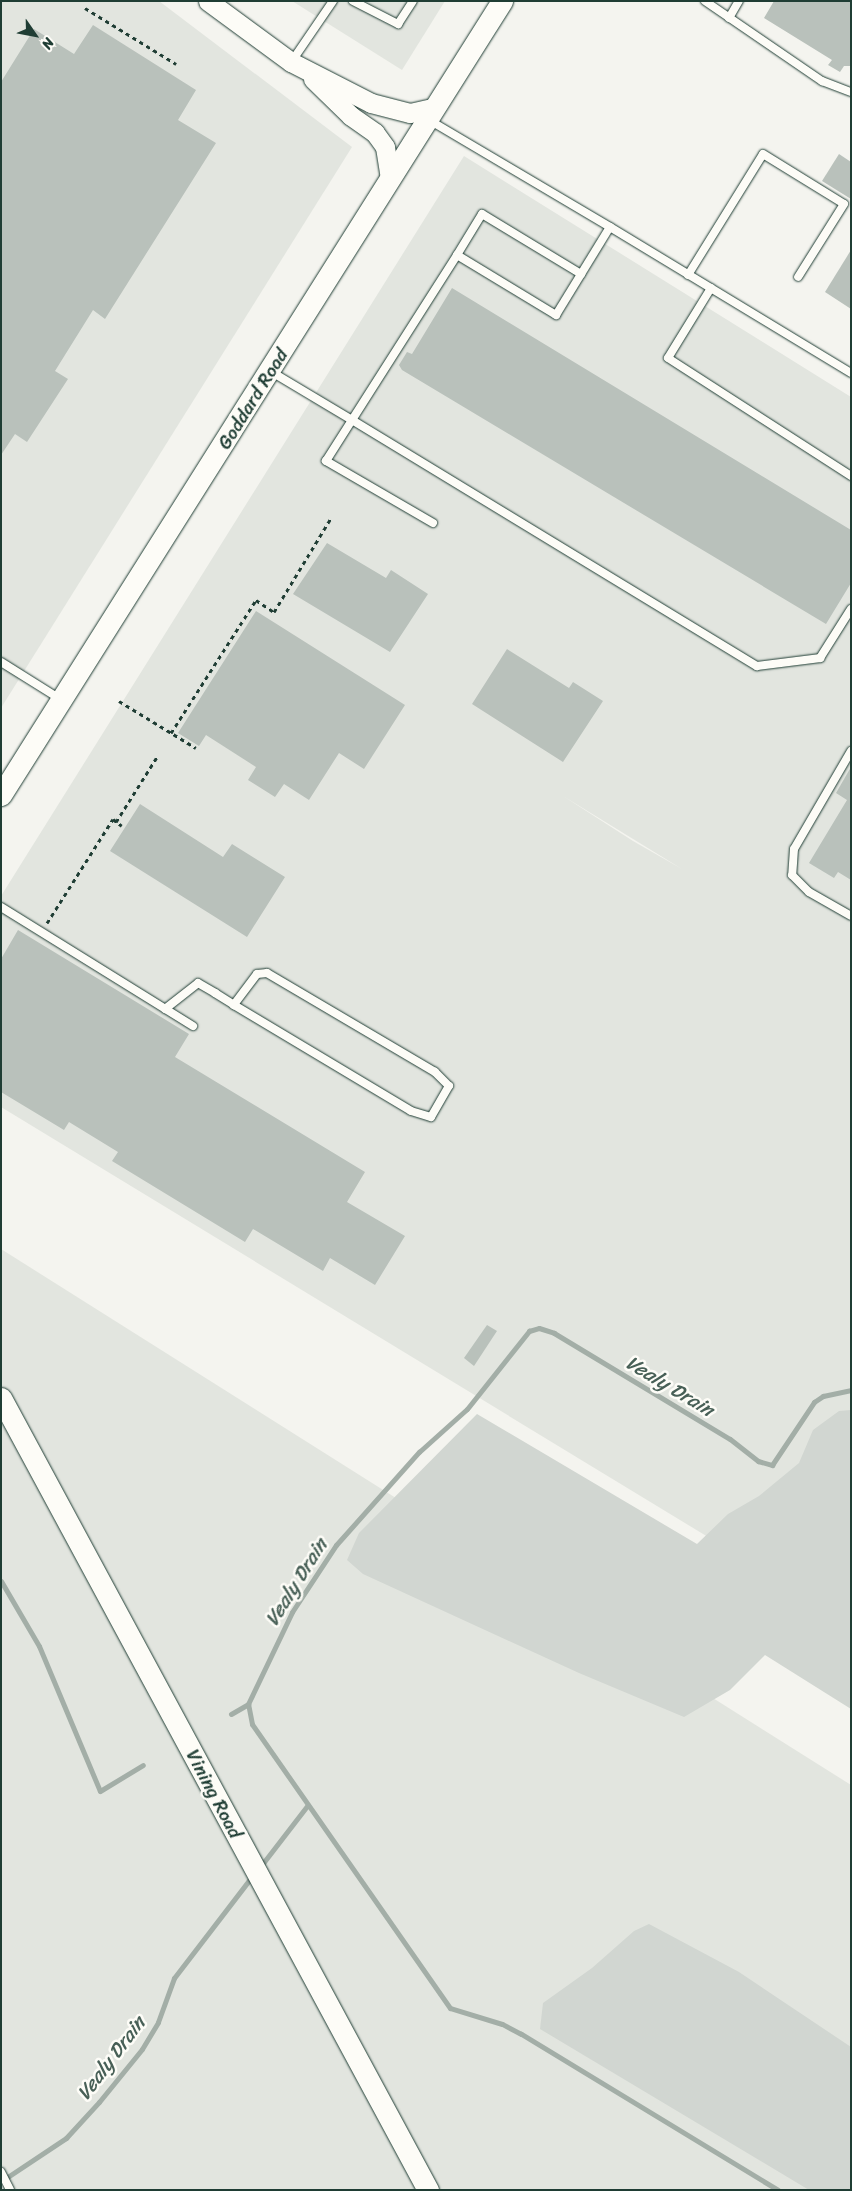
<!DOCTYPE html>
<html>
<head>
<meta charset="utf-8">
<style>
  body { margin:0 }
  #map { position:relative; width:852px; height:2191px; overflow:hidden; background:#f4f4ef; font-family:Sriracha,sans-serif }
  div>[style] { position:absolute }
  .built>* { inset:0; background:#e2e5df }
  .green>* { inset:0; background:#d1d6d1 }
  .stream>* { height:5px; margin:-2.5px; padding:0 2.5px; transform-origin:2.5px; border-radius:2.5px; background:#a3aea7 }
  .building>* { inset:0; background:#b9c1bb }
  .path>* { height:3px; margin-top:-1.5px; transform-origin:0; background:repeating-linear-gradient(90deg,#1f3d34 0 4px,transparent 0 8px) }
  .roads { filter:drop-shadow(0 0 1px #1f3d34) drop-shadow(0 0 1px #1f3d34) }
  .service>* { height:8px; margin:-4px; padding:0 4px; transform-origin:4px; border-radius:4px; background:#fdfcf7 }
  .tertiary>* { height:19px; margin:-9.5px; padding:0 9.5px; transform-origin:9.5px; border-radius:9.5px; background:#fdfcf7 }
  .secondary>* { height:21px; margin:-10.5px; padding:0 10.5px; transform-origin:10.5px; border-radius:10.5px; background:#fdfcf7 }
  span { translate:-50% -50%; white-space:nowrap; text-align:center; line-height:1.15; -webkit-text-stroke:5px #fdfcf7; paint-order:stroke }
  .street-label { font-size:19px; color:#1f3d34 }
  .water-label { font-size:20px; color:#475f56; font-style:italic }
  .frame { position:absolute; inset:0; border:2px solid #1f3d34; pointer-events:none }
  .north { position:absolute; left:10px; top:10px; width:50px; height:50px; -webkit-text-stroke:4px #fdfcf7; paint-order:stroke; rotate:123deg; font-size:14px; font-weight:700; line-height:20px; text-align:center; color:#1f3d34 }
  .north::after { content:''; display:block; margin:auto; width:18px; height:22px; background:#1f3d34; clip-path:polygon(50% 0,100% 100%,50% 72%,0 100%) }
</style>
</head>
<body>
<div id="map">
  <div class="built">
    <i style="clip-path:polygon(1px 1px,159px 1px,352px 147px,1px 708px)"></i>
    <i style="clip-path:polygon(292px 1px,445px 1px,402px 70px)"></i>
    <i style="clip-path:polygon(evenodd,464px 156px,851px 397px,851px 1624px,1px 1107px,1px 896px,464px 156px,563px 796px,682px 869px,633px 841px,563px 796px)"></i>
    <i style="clip-path:polygon(1px 1249px,851px 1785px,851px 2190px,1px 2190px)"></i>
  </div>
  <div class="green">
    <i style="clip-path:polygon(851px 1410px,851px 1709px,765px 1655px,730px 1690px,684px 1717px,579px 1673px,363px 1574px,347px 1560px,359px 1533px,477px 1414px,697px 1544px,728px 1514px,759px 1496px,799px 1463px,813px 1430px,839px 1411px)"></i>
    <i style="clip-path:polygon(649px 1924px,739px 1972px,851px 2047px,851px 2190px,809px 2190px,540px 2029px,543px 2003px,592px 1968px,634px 1931px)"></i>
  </div>
  <div class="stream">
    <i style="left:1px;top:1581px;width:75px;rotate:59.7deg"></i>
    <i style="left:39px;top:1646px;width:157px;rotate:67.2deg"></i>
    <i style="left:100px;top:1791px;width:50px;rotate:-31.2deg"></i>
    <i style="left:231px;top:1714px;width:20px;rotate:-30deg"></i>
    <i style="left:260px;top:1867px;width:77px;rotate:-52.4deg"></i>
    <i style="left:3px;top:2180px;width:76px;rotate:-33.7deg"></i>
    <i style="left:66px;top:2138px;width:49px;rotate:-47.5deg"></i>
    <i style="left:99px;top:2102px;width:68px;rotate:-50.9deg"></i>
    <i style="left:142px;top:2049px;width:31px;rotate:-59deg"></i>
    <i style="left:158px;top:2022px;width:47px;rotate:-70deg"></i>
    <i style="left:174px;top:1978px;width:130px;rotate:-52.5deg"></i>
    <i style="left:778px;top:2190px;width:301px;rotate:-148.7deg"></i>
    <i style="left:521px;top:2034px;width:21px;rotate:-152deg"></i>
    <i style="left:502px;top:2024px;width:54px;rotate:-162.9deg"></i>
    <i style="left:450px;top:2008px;width:346px;rotate:-124.9deg"></i>
    <i style="left:252px;top:1724px;width:20px;rotate:-101deg"></i>
    <i style="left:248px;top:1704px;width:102px;rotate:-64.4deg"></i>
    <i style="left:292px;top:1612px;width:80px;rotate:-56.7deg"></i>
    <i style="left:336px;top:1545px;width:125px;rotate:-48.3deg"></i>
    <i style="left:419px;top:1452px;width:64px;rotate:-41.9deg"></i>
    <i style="left:467px;top:1409px;width:100px;rotate:-51.5deg"></i>
    <i style="left:529px;top:1331px;width:10px;rotate:-17deg"></i>
    <i style="left:539px;top:1328px;width:16px;rotate:18deg"></i>
    <i style="left:554px;top:1333px;width:205px;rotate:31.1deg"></i>
    <i style="left:730px;top:1439px;width:36px;rotate:38deg"></i>
    <i style="left:758px;top:1461px;width:15px;rotate:16deg"></i>
    <i style="left:772px;top:1465px;width:76px;rotate:-56.3deg"></i>
    <i style="left:814px;top:1402px;width:11px;rotate:-34deg"></i>
    <i style="left:823px;top:1396px;width:29px;rotate:-12deg"></i>
  </div>
  <div class="building">
    <i style="clip-path:polygon(774px 1px,851px 1px,851px 66px,844px 66px,840px 72px,828px 65px,832px 60px,764px 18px)"></i>
    <i style="clip-path:polygon(93px 25px,196px 90px,178px 120px,216px 143px,105px 319px,93px 310px,55px 371px,68px 379px,27px 442px,15px 434px,1px 455px,1px 82px,34px 29px,74px 54px)"></i>
    <i style="clip-path:polygon(839px 154px,851px 162px,851px 199px,822px 181px)"></i>
    <i style="clip-path:polygon(851px 250px,851px 309px,825px 292px)"></i>
    <i style="clip-path:polygon(452px 288px,851px 530px,851px 583px,826px 624px,402px 370px,399px 365px,407px 352px,412px 354px)"></i>
    <i style="clip-path:polygon(327px 543px,386px 578px,391px 570px,428px 594px,390px 652px,293px 594px)"></i>
    <i style="clip-path:polygon(256px 611px,405px 705px,364px 769px,339px 753px,309px 800px,284px 784px,275px 797px,248px 780px,256px 767px,206px 735px,199px 746px,178px 733px)"></i>
    <i style="clip-path:polygon(507px 649px,569px 688px,573px 682px,603px 701px,563px 762px,472px 704px)"></i>
    <i style="clip-path:polygon(851px 767px,851px 880px,838px 872px,834px 878px,809px 863px,847px 800px,836px 793px)"></i>
    <i style="clip-path:polygon(140px 804px,223px 857px,232px 844px,285px 877px,247px 937px,110px 851px)"></i>
    <i style="clip-path:polygon(18px 930px,189px 1034px,175px 1057px,365px 1172px,347px 1202px,405px 1236px,375px 1285px,330px 1258px,323px 1271px,253px 1229px,245px 1242px,112px 1161px,118px 1152px,69px 1122px,64px 1130px,1px 1092px,1px 959px)"></i>
    <i style="clip-path:polygon(487px 1325px,497px 1331px,474px 1366px,464px 1358px)"></i>
  </div>
  <div class="path">
    <i style="left:85px;top:8px;width:107px;rotate:31.6deg"></i>
    <i style="left:119px;top:701px;width:90px;rotate:31.4deg"></i>
    <i style="left:171px;top:733px;width:158px;rotate:-57.4deg"></i>
    <i style="left:256px;top:600px;width:22px;rotate:34deg"></i>
    <i style="left:274px;top:612px;width:110px;rotate:-58.8deg"></i>
    <i style="left:116px;top:822px;width:77px;rotate:-57.8deg"></i>
    <i style="left:47px;top:923px;width:123px;rotate:-57.6deg"></i>
    <i style="left:113px;top:819px;width:11px;rotate:38deg"></i>
  </div>
  <div class="roads">
    <div class="service">
      <i style="left:353px;top:1px;width:51px;rotate:27.1deg"></i>
      <i style="left:398px;top:24px;width:27px;rotate:-57deg"></i>
      <i style="left:705px;top:1px;width:142px;rotate:34.4deg"></i>
      <i style="left:822px;top:81px;width:31px;rotate:21deg"></i>
      <i style="left:729px;top:18px;width:20px;rotate:-60deg"></i>
      <i style="left:292px;top:61px;width:73px;rotate:-55.7deg"></i>
      <i style="left:610px;top:227px;width:282px;rotate:31.2deg"></i>
      <i style="left:457px;top:255px;width:48px;rotate:-58.6deg"></i>
      <i style="left:482px;top:214px;width:116px;rotate:31.2deg"></i>
      <i style="left:688px;top:275px;width:142px;rotate:-58.2deg"></i>
      <i style="left:763px;top:154px;width:95px;rotate:31.7deg"></i>
      <i style="left:844px;top:204px;width:86px;rotate:122.2deg"></i>
      <i style="left:711px;top:288px;width:82px;rotate:121.6deg"></i>
      <i style="left:668px;top:358px;width:218px;rotate:32.8deg"></i>
      <i style="left:270px;top:371px;width:96px;rotate:30.9deg"></i>
      <i style="left:352px;top:420px;width:196px;rotate:-57.5deg"></i>
      <i style="left:457px;top:255px;width:116px;rotate:31.2deg"></i>
      <i style="left:556px;top:315px;width:103px;rotate:-58.5deg"></i>
      <i style="left:610px;top:227px;width:210px;rotate:-149.4deg"></i>
      <i style="left:433px;top:523px;width:124px;rotate:-149.9deg"></i>
      <i style="left:326px;top:461px;width:49px;rotate:-57.6deg"></i>
      <i style="left:352px;top:420px;width:474px;rotate:31.3deg"></i>
      <i style="left:757px;top:666px;width:64px;rotate:-7.2deg"></i>
      <i style="left:820px;top:658px;width:58px;rotate:-57.7deg"></i>
      <i style="left:1px;top:662px;width:70px;rotate:32.1deg"></i>
      <i style="left:851px;top:751px;width:113px;rotate:120.2deg"></i>
      <i style="left:794px;top:849px;width:26px;rotate:94deg"></i>
      <i style="left:792px;top:875px;width:24px;rotate:45deg"></i>
      <i style="left:809px;top:892px;width:48px;rotate:29.7deg"></i>
      <i style="left:1px;top:907px;width:226px;rotate:31.8deg"></i>
      <i style="left:165px;top:1009px;width:42px;rotate:-38.2deg"></i>
      <i style="left:198px;top:983px;width:20px;rotate:30deg"></i>
      <i style="left:215px;top:993px;width:22px;rotate:32deg"></i>
      <i style="left:234px;top:1005px;width:206px;rotate:30.9deg"></i>
      <i style="left:411px;top:1111px;width:21px;rotate:17deg"></i>
      <i style="left:431px;top:1117px;width:36px;rotate:-60deg"></i>
      <i style="left:449px;top:1086px;width:20px;rotate:-135deg"></i>
      <i style="left:435px;top:1072px;width:195px;rotate:-149.5deg"></i>
      <i style="left:267px;top:973px;width:10px;rotate:174deg"></i>
      <i style="left:257px;top:974px;width:39px;rotate:127deg"></i>
      <i style="left:1px;top:2172px;width:20px;rotate:63deg"></i>
    </div>
    <div class="tertiary">
      <i style="left:208px;top:1px;width:103px;rotate:36.3deg"></i>
      <i style="left:291px;top:62px;width:90px;rotate:27.1deg"></i>
      <i style="left:371px;top:103px;width:40px;rotate:14.4deg"></i>
      <i style="left:410px;top:113px;width:26px;rotate:-13deg"></i>
      <i style="left:313px;top:79px;width:53px;rotate:44.2deg"></i>
      <i style="left:351px;top:116px;width:29px;rotate:35deg"></i>
      <i style="left:375px;top:133px;width:17px;rotate:54deg"></i>
      <i style="left:385px;top:147px;width:31px;rotate:81deg"></i>
    </div>
    <div class="secondary">
      <i style="left:1px;top:795px;width:939px;rotate:-57.75deg"></i>
      <i style="left:1px;top:1398px;width:900px;rotate:61.67deg"></i>
    </div>
  </div>
  <div class="street-label">
    <span style="left:253px;top:399px;rotate:-58deg">Goddard Road</span>
    <span style="left:214px;top:1794px;rotate:62deg">Vining Road</span>
  </div>
  <div class="water-label">
    <span style="left:670px;top:1386px;rotate:31deg">Vealy Drain</span>
    <span style="left:296px;top:1582px;rotate:-58deg">Vealy Drain</span>
    <span style="left:111px;top:2058px;rotate:-53deg">Vealy Drain</span>
  </div>
  <div class="frame"></div>
  <div class="north">N</div>
</div>
</body>
</html>
